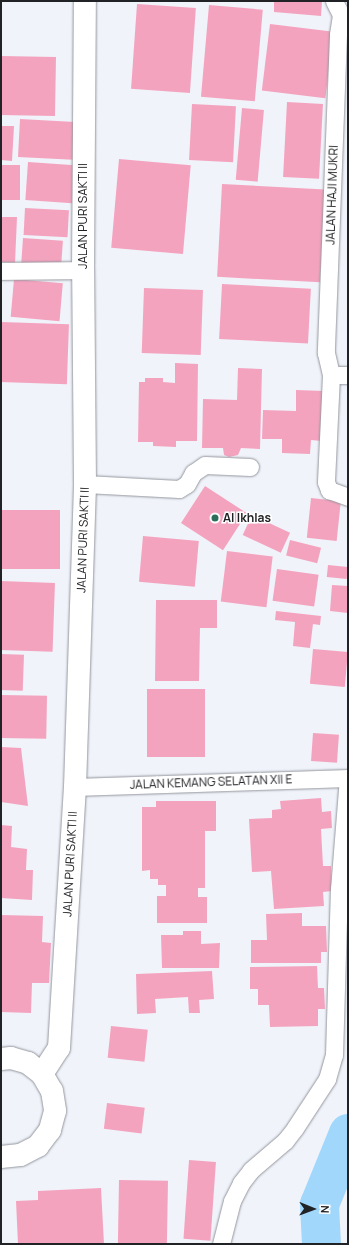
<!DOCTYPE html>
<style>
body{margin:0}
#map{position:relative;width:349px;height:1245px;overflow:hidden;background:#f0f3fa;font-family:Manrope,sans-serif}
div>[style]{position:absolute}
.river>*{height:39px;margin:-19.5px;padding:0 19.5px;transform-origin:19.5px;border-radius:19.5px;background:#a2d7fc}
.building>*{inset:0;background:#f4a3be;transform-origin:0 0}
.roads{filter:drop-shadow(0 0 1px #93969d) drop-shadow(0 0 1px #93969d)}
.minor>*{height:17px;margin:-8.5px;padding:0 8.5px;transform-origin:8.5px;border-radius:8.5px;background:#fff}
.tertiary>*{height:22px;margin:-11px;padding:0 11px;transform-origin:11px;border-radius:11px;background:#fff}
.dots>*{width:11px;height:11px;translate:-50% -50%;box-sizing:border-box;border:2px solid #fff;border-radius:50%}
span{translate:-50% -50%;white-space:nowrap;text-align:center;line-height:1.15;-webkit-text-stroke:3px #fff;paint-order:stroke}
.street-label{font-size:12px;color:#212225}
.poi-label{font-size:12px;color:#212225;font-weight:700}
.left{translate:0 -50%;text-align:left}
.frame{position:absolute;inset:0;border:2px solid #212225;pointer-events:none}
.north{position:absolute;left:293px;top:1189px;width:40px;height:40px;-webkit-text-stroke:3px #fff;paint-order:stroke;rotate:91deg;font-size:11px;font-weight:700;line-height:16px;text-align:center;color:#212225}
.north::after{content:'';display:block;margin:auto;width:14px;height:18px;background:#212225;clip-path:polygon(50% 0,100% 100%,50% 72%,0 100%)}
</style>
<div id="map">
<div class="river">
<div style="left:321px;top:1244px;width:40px;rotate:-92.9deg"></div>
<div style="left:319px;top:1204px;width:77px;rotate:-67.8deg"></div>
</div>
<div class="building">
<div style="clip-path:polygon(274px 1px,322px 1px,321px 16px,274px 12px)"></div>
<div style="left:137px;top:4px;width:59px;height:85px;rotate:4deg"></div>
<div style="left:209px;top:5px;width:54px;height:92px;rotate:5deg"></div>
<div style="left:270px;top:24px;width:64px;height:67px;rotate:7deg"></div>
<div style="left:1px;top:56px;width:55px;height:59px;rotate:1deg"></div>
<div style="left:287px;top:102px;width:36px;height:75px;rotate:3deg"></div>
<div style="left:192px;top:104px;width:44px;height:56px;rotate:3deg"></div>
<div style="left:242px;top:108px;width:22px;height:72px;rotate:5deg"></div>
<div style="left:20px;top:119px;width:55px;height:38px;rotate:3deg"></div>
<div style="clip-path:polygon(1px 126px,14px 126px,12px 161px,1px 160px)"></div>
<div style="left:119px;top:159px;width:72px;height:89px;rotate:5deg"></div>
<div style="left:28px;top:162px;width:47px;height:38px;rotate:4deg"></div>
<div style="left:1px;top:165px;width:19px;height:35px"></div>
<div style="left:222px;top:184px;width:103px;height:93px;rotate:3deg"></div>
<div style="left:25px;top:208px;width:44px;height:27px;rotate:3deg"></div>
<div style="clip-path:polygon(1px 217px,17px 217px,15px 263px,1px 262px)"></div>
<div style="left:23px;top:238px;width:40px;height:27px;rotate:4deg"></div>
<div style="left:14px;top:279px;width:49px;height:38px;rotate:5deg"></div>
<div style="left:222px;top:284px;width:89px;height:55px;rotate:3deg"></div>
<div style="left:144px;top:288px;width:59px;height:65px;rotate:2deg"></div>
<div style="left:1px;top:322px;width:68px;height:60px;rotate:2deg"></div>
<div style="clip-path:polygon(175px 363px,198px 364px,197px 441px,176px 441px,176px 447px,153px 446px,153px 442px,138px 442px,139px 382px,145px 382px,145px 378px,163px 378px,163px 382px,175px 383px)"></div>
<div style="clip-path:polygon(238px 368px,262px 369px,260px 449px,241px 448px,238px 455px,229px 457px,224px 455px,223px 448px,202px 448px,203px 399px,237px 400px)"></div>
<div style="clip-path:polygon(296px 390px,324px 391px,322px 441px,311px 440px,310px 454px,282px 453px,282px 439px,262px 439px,263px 410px,296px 411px)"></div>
<div style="left:205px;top:486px;width:50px;height:44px;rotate:33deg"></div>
<div style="left:311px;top:498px;width:30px;height:40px;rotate:6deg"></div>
<div style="left:1px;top:510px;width:59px;height:59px"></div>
<div style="left:252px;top:515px;width:42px;height:22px;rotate:25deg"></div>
<div style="left:143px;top:536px;width:56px;height:46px;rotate:5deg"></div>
<div style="left:290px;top:540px;width:32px;height:16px;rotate:14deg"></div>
<div style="left:227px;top:551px;width:46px;height:51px;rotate:7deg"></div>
<div style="left:328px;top:565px;width:20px;height:12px;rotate:6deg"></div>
<div style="left:277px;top:569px;width:42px;height:32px;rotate:8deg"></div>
<div style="left:1px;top:581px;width:54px;height:69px;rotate:2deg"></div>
<div style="clip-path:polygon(332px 585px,348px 586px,348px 613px,330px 611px)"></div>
<div style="clip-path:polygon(156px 600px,217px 600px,217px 628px,200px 628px,199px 681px,155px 681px)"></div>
<div style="clip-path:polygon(276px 611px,321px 616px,320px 625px,313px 624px,310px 648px,293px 646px,295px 622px,275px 620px)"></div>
<div style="left:313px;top:649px;width:35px;height:35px;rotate:5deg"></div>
<div style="left:1px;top:654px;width:23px;height:36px;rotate:2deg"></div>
<div style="left:147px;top:689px;width:58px;height:68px"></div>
<div style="left:1px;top:695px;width:46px;height:43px;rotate:1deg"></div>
<div style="left:313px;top:733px;width:26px;height:28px;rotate:4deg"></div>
<div style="clip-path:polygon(1px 747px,21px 748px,28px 806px,1px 802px)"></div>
<div style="clip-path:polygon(321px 798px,322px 812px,331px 811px,332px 828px,321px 829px,323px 866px,331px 866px,332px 891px,323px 892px,324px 906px,274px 909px,271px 871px,252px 872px,249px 819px,272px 818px,272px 810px,281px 809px,280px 801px)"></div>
<div style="clip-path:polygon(156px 801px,216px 801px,216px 831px,205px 831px,205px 888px,198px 888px,198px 897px,207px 897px,207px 923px,157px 923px,157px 896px,166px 896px,166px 885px,158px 885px,158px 879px,150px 879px,150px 870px,142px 871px,142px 807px,156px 807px)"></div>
<div style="clip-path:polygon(1px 825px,12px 826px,11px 847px,27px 849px,26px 870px,33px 870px,32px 900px,1px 898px)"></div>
<div style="clip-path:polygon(302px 913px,302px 926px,326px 926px,327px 952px,321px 952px,321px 963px,251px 963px,251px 940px,267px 940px,266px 914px)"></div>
<div style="clip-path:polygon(1px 915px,43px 916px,42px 942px,51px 943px,49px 983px,32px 983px,31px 1013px,1px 1012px)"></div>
<div style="clip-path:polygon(183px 931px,201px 931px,201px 944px,220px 943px,219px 968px,162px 968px,161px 935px,183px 935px)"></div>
<div style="clip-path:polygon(317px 966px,318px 988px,324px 988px,325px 1009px,318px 1009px,318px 1026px,270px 1027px,269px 1005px,258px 1005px,258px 989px,250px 989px,250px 967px)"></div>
<div style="clip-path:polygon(212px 971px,214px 999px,199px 1000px,200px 1013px,189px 1013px,188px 997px,155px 999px,156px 1013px,137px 1014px,136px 974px)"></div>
<div style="left:111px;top:1026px;width:37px;height:32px;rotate:6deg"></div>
<div style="left:107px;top:1103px;width:38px;height:26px;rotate:7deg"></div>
<div style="left:189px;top:1160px;width:27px;height:79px;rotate:4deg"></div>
<div style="left:119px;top:1180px;width:49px;height:64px;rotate:1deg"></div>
<div style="clip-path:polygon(101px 1188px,104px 1244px,18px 1244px,16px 1201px,38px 1200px,38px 1191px)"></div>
</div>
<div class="roads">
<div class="minor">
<div style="left:334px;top:1px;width:16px;rotate:63deg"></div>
<div style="left:341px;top:15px;width:7px;rotate:16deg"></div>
<div style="left:341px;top:15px;width:20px;rotate:99deg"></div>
<div style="left:338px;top:35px;width:318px;rotate:92.2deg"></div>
<div style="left:326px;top:353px;width:23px;rotate:77deg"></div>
<div style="left:331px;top:375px;width:107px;rotate:92.7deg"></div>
<div style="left:326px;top:482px;width:9px;rotate:69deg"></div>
<div style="left:329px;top:490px;width:20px;rotate:20deg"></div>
<div style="left:1px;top:271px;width:82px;rotate:-0.7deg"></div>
<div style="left:331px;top:375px;width:17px"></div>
<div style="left:85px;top:484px;width:94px;rotate:3deg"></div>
<div style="left:179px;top:489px;width:9px;rotate:-32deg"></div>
<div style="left:187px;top:484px;width:13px;rotate:-61deg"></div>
<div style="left:193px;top:473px;width:14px;rotate:-34deg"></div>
<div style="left:205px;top:465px;width:45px;rotate:2.5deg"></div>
<div style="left:75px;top:787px;width:273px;rotate:-1.9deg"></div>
<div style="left:221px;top:1244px;width:44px;rotate:-75.7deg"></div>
<div style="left:232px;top:1201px;width:20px;rotate:-63deg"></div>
<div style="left:241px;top:1183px;width:16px;rotate:-52deg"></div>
<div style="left:251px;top:1170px;width:45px;rotate:-40.5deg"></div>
<div style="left:285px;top:1141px;width:16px;rotate:-52deg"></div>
<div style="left:295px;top:1128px;width:59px;rotate:-56.9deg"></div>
<div style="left:327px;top:1079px;width:25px;rotate:-74deg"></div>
<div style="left:334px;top:1055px;width:166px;rotate:-88.3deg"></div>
<div style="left:339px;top:889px;width:111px;rotate:-85.4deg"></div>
</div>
<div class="tertiary">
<div style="left:1px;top:1059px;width:10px;rotate:-6deg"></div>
<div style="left:11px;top:1058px;width:18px;rotate:16deg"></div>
<div style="left:28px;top:1063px;width:18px;rotate:38deg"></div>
<div style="left:42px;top:1074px;width:20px;rotate:60deg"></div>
<div style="left:52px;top:1091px;width:20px;rotate:81deg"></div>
<div style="left:55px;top:1111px;width:20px;rotate:105deg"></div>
<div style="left:50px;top:1130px;width:20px;rotate:127deg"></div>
<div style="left:38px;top:1146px;width:20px;rotate:153deg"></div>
<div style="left:20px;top:1155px;width:19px;rotate:174deg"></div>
<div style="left:42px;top:1074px;width:31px;rotate:-57deg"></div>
<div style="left:59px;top:1048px;width:261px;rotate:-86.5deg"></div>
<div style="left:75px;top:787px;width:303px;rotate:-88.1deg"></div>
<div style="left:85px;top:484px;width:214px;rotate:-90.5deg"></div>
<div style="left:83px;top:270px;width:269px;rotate:-89.6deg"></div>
</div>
</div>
<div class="dots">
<div style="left:215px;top:518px;background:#2d6d5c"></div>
</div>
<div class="street-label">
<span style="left:332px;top:195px;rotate:-88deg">JALAN HAJI MUKRI</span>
<span style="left:83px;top:216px;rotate:-90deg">JALAN PURI SAKTI II</span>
<span style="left:83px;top:540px;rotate:-88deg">JALAN PURI SAKTI II</span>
<span style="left:211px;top:782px;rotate:-2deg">JALAN KEMANG SELATAN XII E</span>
<span style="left:70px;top:864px;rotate:-87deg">JALAN PURI SAKTI II</span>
</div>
<div class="poi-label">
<span class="left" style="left:223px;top:518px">Al Ikhlas</span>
</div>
<div class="frame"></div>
<div class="north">N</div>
</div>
